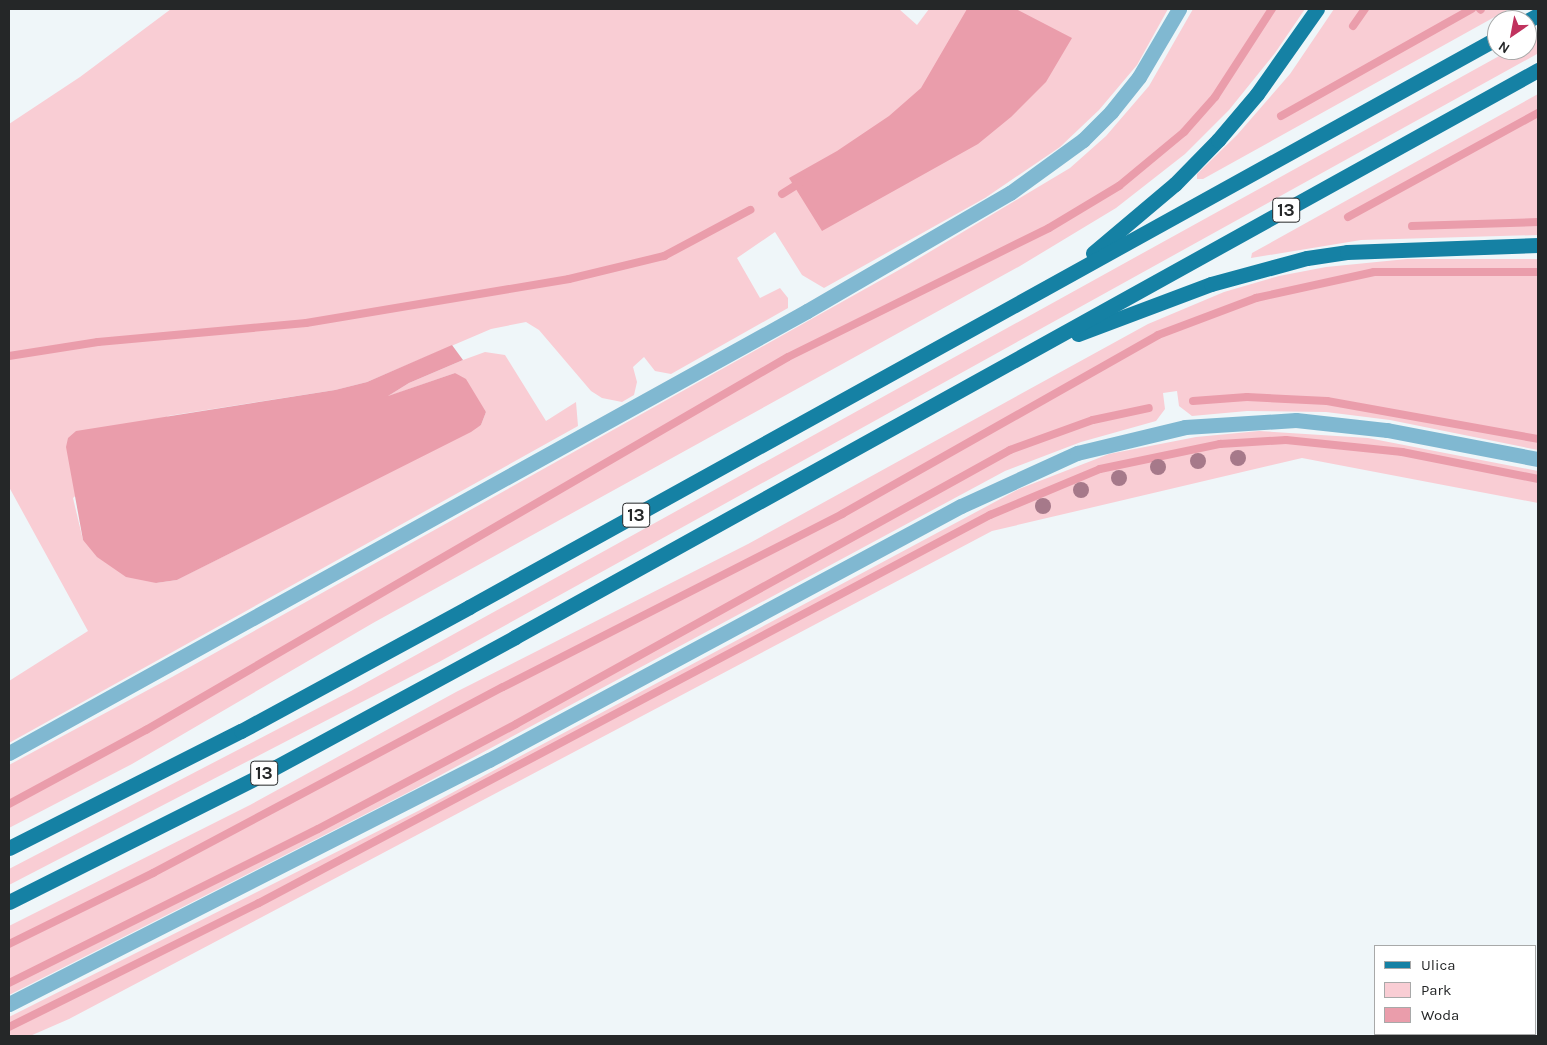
<!DOCTYPE html>
<style>
body{margin:0}
#map{position:relative;width:1547px;height:1045px;overflow:hidden;background:#eff6f9;font-family:Karla,sans-serif}
div>[style]{position:absolute}
.green>*{inset:0;background:#f9cdd4}
.water>*{inset:0;background:#ea9dab}
.stream>*{height:8px;margin:-4px;padding:0 4px;transform-origin:4px;border-radius:4px;background:#ea9dab}
.lane>*{height:15px;margin:-7.5px;padding:0 7.5px;transform-origin:7.5px;border-radius:7.5px;background:#80b8d1}
.primary>*{height:15px;margin:-7.5px;padding:0 7.5px;transform-origin:7.5px;border-radius:7.5px;background:#1581a4}
.trees>*{width:16px;height:16px;margin:-8px;border-radius:50%;background:#a6798a}
span{translate:-50% -50%;white-space:nowrap;text-align:center;line-height:1.15;-webkit-text-stroke:5px #fff;paint-order:stroke}
.shield-label span{padding:1px 4px;background:#fff;border:1px solid;border-radius:4px;-webkit-text-stroke-width:0}
.shield-label{font-size:18px;color:#252728;font-weight:700}
.frame{position:absolute;inset:0;border:10px solid #252728;pointer-events:none}
.legend{position:absolute;left:1374px;top:945px;width:162px;height:90px;box-sizing:border-box;background:#fff;border:1px solid #a8a9a9;margin:0;padding:6px 9px;list-style:none;font-size:15px;color:#252728}
.legend li{display:flex;align-items:center;gap:10px;height:25px}
.legend b{width:25px;border:1px solid #a8a9a9}
.north{position:absolute;left:1487px;top:10px;width:50px;height:50px;box-sizing:border-box;background:#fff;border:1px solid #a8a9a9;border-radius:50%;rotate:213deg;font-size:14px;font-weight:700;line-height:20px;text-align:center;color:#252728}
.north::after{content:'';display:block;margin:auto;width:18px;height:22px;background:#c0325e;clip-path:polygon(50% 0,100% 100%,50% 72%,0 100%)}
</style>
<div id="map">
<div class="green">
<div style="clip-path:polygon(171px 9px,899px 9px,917px 25px,929px 9px,1168px 9px,1137px 65px,1099px 110px,1060px 147px,985px 198px,824px 288px,802px 275px,775px 232px,737px 258px,760px 298px,780px 288px,788px 298px,788px 308px,671px 374px,655px 371px,644px 357px,633px 367px,637px 382px,634px 395px,622px 402px,602px 398px,591px 391px,539px 330px,526px 322px,491px 329px,367px 382px,335px 390px,168px 416px,73px 498px,83px 540px,156px 583px,177px 580px,481px 425px,486px 412px,455px 373px,386px 397px,409px 383px,463px 360px,485px 352px,505px 355px,546px 421px,576px 402px,578px 426px,9px 743px,9px 681px,88px 631px,9px 487px,9px 124px,80px 77px)"></div>
<div style="clip-path:polygon(1193px 9px,1305px 9px,1275px 53px,1229px 110px,1185px 154px,1116px 208px,1020px 266px,373px 623px,132px 764px,9px 828px,9px 765px,172px 677px,906px 266px,1070px 168px,1106px 136px,1149px 86px)"></div>
<div style="clip-path:polygon(1334px 9px,1509px 9px,1203px 179px,1197px 179px,1197px 174px,1237px 135px,1290px 74px)"></div>
<div style="clip-path:polygon(1538px 35px,1537px 54px,439px 662px,9px 885px,9px 869px,351px 691px,1510px 50px,1527px 50px,1527px 41px)"></div>
<div style="clip-path:polygon(1538px 94px,1538px 235px,1361px 240px,1251px 258px,1252px 253px)"></div>
<div style="clip-path:polygon(1407px 259px,1538px 259px,1538px 450px,1390px 420px,1326px 412px,1247px 411px,1192px 416px,1179px 406px,1177px 391px,1163px 393px,1165px 409px,1156px 421px,1081px 442px,1005px 471px,411px 791px,9px 995px,9px 926px,250px 805px,456px 692px,748px 544px,1148px 324px,1224px 292px,1279px 276px,1326px 267px)"></div>
<div style="clip-path:polygon(1259px 431px,1368px 438px,1538px 471px,1538px 503px,1302px 458px,992px 531px,69px 1019px,30px 1036px,9px 1036px,9px 1017px,420px 810px,1019px 489px,1109px 454px,1196px 437px)"></div>
</div>
<div class="water">
<div style="clip-path:polygon(967px 9px,1016px 9px,1072px 38px,1046px 82px,1011px 117px,978px 144px,822px 231px,789px 178px,837px 151px,889px 116px,921px 88px)"></div>
<div style="clip-path:polygon(452px 345px,463px 360px,409px 383px,388px 396px,455px 373px,466px 379px,486px 412px,481px 425px,471px 432px,177px 580px,156px 583px,126px 577px,97px 557px,83px 540px,66px 447px,68px 438px,76px 431px,335px 390px,367px 382px)"></div>
</div>
<div class="stream">
<div style="left:1480px;top:9px;width:1px;rotate:45deg"></div>
<div style="left:1353px;top:26px;width:21px;rotate:-55deg"></div>
<div style="left:1281px;top:116px;width:219px;rotate:-29.3deg"></div>
<div style="left:782px;top:194px;width:25px;rotate:-32deg"></div>
<div style="left:1348px;top:217px;width:217px;rotate:-28.7deg"></div>
<div style="left:1412px;top:226px;width:126px;rotate:-1.8deg"></div>
<div style="left:9px;top:356px;width:90px;rotate:-8.9deg"></div>
<div style="left:98px;top:342px;width:209px;rotate:-5.2deg"></div>
<div style="left:306px;top:323px;width:267px;rotate:-9.5deg"></div>
<div style="left:569px;top:279px;width:98px;rotate:-13.6deg"></div>
<div style="left:664px;top:256px;width:98px;rotate:-28.1deg"></div>
<div style="left:1193px;top:401px;width:54px;rotate:-4.2deg"></div>
<div style="left:1247px;top:397px;width:80px;rotate:2.9deg"></div>
<div style="left:1327px;top:401px;width:214px;rotate:10.2deg"></div>
<div style="left:9px;top:804px;width:156px;rotate:-28.4deg"></div>
<div style="left:146px;top:730px;width:742px;rotate:-30.16deg"></div>
<div style="left:788px;top:357px;width:291px;rotate:-26.3deg"></div>
<div style="left:1049px;top:228px;width:82px;rotate:-31deg"></div>
<div style="left:1119px;top:186px;width:85px;rotate:-39.7deg"></div>
<div style="left:1184px;top:132px;width:47px;rotate:-48.5deg"></div>
<div style="left:1215px;top:97px;width:105px;rotate:-57.1deg"></div>
<div style="left:9px;top:944px;width:161px;rotate:-26.2deg"></div>
<div style="left:153px;top:873px;width:396px;rotate:-28deg"></div>
<div style="left:503px;top:687px;width:381px;rotate:-27deg"></div>
<div style="left:842px;top:514px;width:363px;rotate:-29.5deg"></div>
<div style="left:1158px;top:335px;width:105px;rotate:-20.7deg"></div>
<div style="left:1256px;top:298px;width:121px;rotate:-12.4deg"></div>
<div style="left:1374px;top:272px;width:164px"></div>
<div style="left:9px;top:983px;width:345px;rotate:-26.5deg"></div>
<div style="left:318px;top:829px;width:224px;rotate:-27.9deg"></div>
<div style="left:516px;top:724px;width:565px;rotate:-29.02deg"></div>
<div style="left:1010px;top:450px;width:88px;rotate:-19.9deg"></div>
<div style="left:1093px;top:420px;width:57px;rotate:-12.1deg"></div>
<div style="left:9px;top:1027px;width:279px;rotate:-26.4deg"></div>
<div style="left:259px;top:903px;width:828px;rotate:-27.96deg"></div>
<div style="left:990px;top:515px;width:119px;rotate:-22.7deg"></div>
<div style="left:1100px;top:469px;width:123px;rotate:-11.8deg"></div>
<div style="left:1220px;top:444px;width:66px;rotate:-3.5deg"></div>
<div style="left:1286px;top:440px;width:117px;rotate:5.9deg"></div>
<div style="left:1402px;top:452px;width:139px;rotate:11.2deg"></div>
</div>
<div class="lane">
<div style="left:9px;top:753px;width:912px;rotate:-28.98deg"></div>
<div style="left:807px;top:311px;width:235px;rotate:-30.2deg"></div>
<div style="left:1010px;top:193px;width:90px;rotate:-36deg"></div>
<div style="left:1083px;top:140px;width:40px;rotate:-45deg"></div>
<div style="left:1111px;top:112px;width:45px;rotate:-51.3deg"></div>
<div style="left:1139px;top:77px;width:79px;rotate:-59.5deg"></div>
<div style="left:9px;top:1004px;width:538px;rotate:-26.95deg"></div>
<div style="left:489px;top:760px;width:536px;rotate:-28.29deg"></div>
<div style="left:961px;top:506px;width:128px;rotate:-24.6deg"></div>
<div style="left:1077px;top:453px;width:111px;rotate:-13.5deg"></div>
<div style="left:1185px;top:427px;width:111px;rotate:-3.6deg"></div>
<div style="left:1296px;top:420px;width:92px;rotate:6.3deg"></div>
<div style="left:1387px;top:430px;width:154px;rotate:10.9deg"></div>
</div>
<div class="primary">
<div style="left:1527px;top:21px;width:13px;rotate:-29deg"></div>
<div style="left:1093px;top:253px;width:107px;rotate:-40.1deg"></div>
<div style="left:1175px;top:184px;width:62px;rotate:-45.7deg"></div>
<div style="left:1218px;top:140px;width:60px;rotate:-49.7deg"></div>
<div style="left:1257px;top:94px;width:104px;rotate:-54.8deg"></div>
<div style="left:1078px;top:334px;width:142px;rotate:-20.6deg"></div>
<div style="left:1211px;top:284px;width:99px;rotate:-15.2deg"></div>
<div style="left:1307px;top:258px;width:40px;rotate:-8.5deg"></div>
<div style="left:1347px;top:252px;width:191px;rotate:-2.1deg"></div>
<div style="left:9px;top:848px;width:260px;rotate:-26.8deg"></div>
<div style="left:241px;top:731px;width:260px;rotate:-28.5deg"></div>
<div style="left:469px;top:607px;width:1175px;rotate:-28.96deg"></div>
<div style="left:9px;top:902px;width:284px;rotate:-26.7deg"></div>
<div style="left:263px;top:774px;width:287px;rotate:-28.5deg"></div>
<div style="left:515px;top:637px;width:1170px;rotate:-29deg"></div>
</div>
<div class="trees">
<div style="left:1238px;top:458px"></div>
<div style="left:1198px;top:461px"></div>
<div style="left:1158px;top:467px"></div>
<div style="left:1119px;top:478px"></div>
<div style="left:1081px;top:490px"></div>
<div style="left:1043px;top:506px"></div>
</div>
<div class="shield-label">
<span style="left:1286px;top:210px">13</span>
<span style="left:636px;top:515px">13</span>
<span style="left:264px;top:773px">13</span>
</div>
<div class="frame"></div>
<ul class="legend">
<li><b style="height:6px;background:#1581a4"></b>Ulica</li>
<li><b style="height:14px;background:#f9cdd4"></b>Park</li>
<li><b style="height:14px;background:#ea9dab"></b>Woda</li>
</ul>
<div class="north">N</div>
</div>
